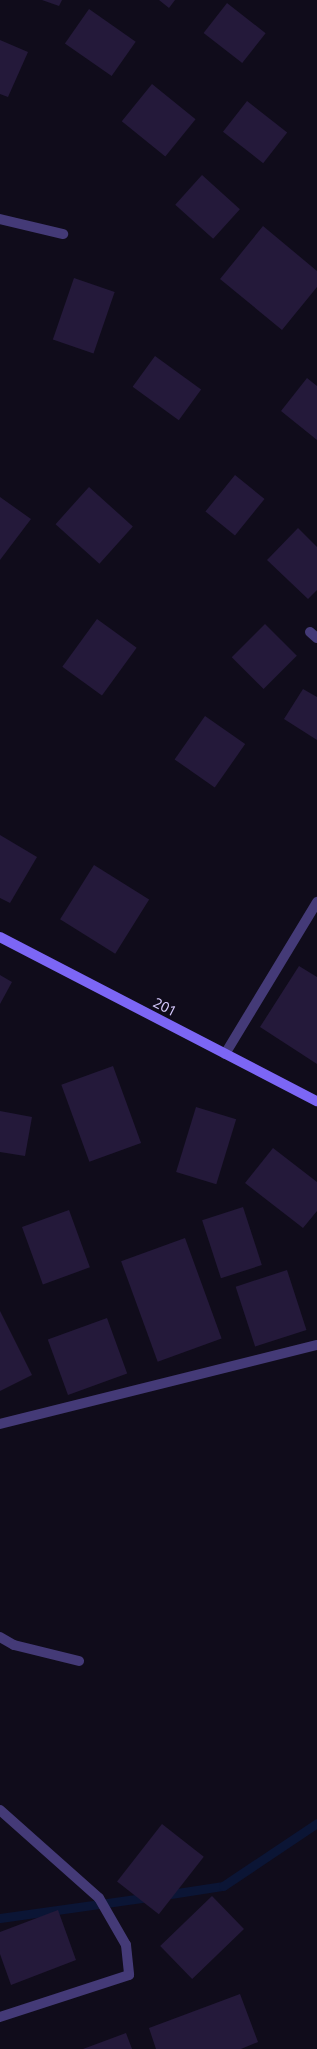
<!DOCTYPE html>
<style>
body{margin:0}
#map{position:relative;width:317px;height:2049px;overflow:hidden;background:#100c1b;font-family:"Noto Sans",sans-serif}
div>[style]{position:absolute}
.stream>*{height:9px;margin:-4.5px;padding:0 4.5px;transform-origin:4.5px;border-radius:4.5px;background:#0b1535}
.building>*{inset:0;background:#24193a;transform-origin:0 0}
.lane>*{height:10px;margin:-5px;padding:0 5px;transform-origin:5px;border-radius:5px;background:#443a77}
.street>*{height:10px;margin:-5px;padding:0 5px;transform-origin:5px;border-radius:5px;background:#443a77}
.secondary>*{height:10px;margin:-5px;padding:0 5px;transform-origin:5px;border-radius:5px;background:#7c66f5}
span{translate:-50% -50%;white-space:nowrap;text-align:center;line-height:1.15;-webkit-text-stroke:4px #100c1b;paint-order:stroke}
.street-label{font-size:14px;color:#d5c9fc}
</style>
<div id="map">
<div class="stream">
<div style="left:164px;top:1895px;width:60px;rotate:-8.7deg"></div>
<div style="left:223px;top:1886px;width:113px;rotate:-33.8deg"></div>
<div style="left:0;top:1918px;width:150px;rotate:-8deg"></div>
</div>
<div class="building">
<div style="clip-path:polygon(42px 0,62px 0,59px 6px)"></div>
<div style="clip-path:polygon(159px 0,175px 0,169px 8px)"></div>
<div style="left:227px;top:3px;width:49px;height:38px;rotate:38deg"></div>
<div style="left:89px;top:9px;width:57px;height:42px;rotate:35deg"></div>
<div style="clip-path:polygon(0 40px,28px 52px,8px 97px,0 94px)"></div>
<div style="left:152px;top:84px;width:56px;height:48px;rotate:39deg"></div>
<div style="left:247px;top:101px;width:51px;height:39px;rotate:38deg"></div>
<div style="left:202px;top:175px;width:51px;height:40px;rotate:42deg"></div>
<div style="clip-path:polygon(263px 226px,317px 271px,317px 287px,282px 330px,220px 279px)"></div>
<div style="left:74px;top:278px;width:43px;height:65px;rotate:19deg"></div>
<div style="left:155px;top:356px;width:57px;height:38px;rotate:36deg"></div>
<div style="clip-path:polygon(307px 378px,317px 386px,317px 440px,281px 411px)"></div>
<div style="left:235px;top:475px;width:38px;height:47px;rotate:39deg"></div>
<div style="left:89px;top:487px;width:59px;height:50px;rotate:42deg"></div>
<div style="clip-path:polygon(0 497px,31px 519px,0 560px)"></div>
<div style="clip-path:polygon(298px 528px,317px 547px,317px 590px,308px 599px,267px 560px)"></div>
<div style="left:97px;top:619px;width:49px;height:59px;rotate:36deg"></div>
<div style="left:265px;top:624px;width:45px;height:47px;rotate:45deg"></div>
<div style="clip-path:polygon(303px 689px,317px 697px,317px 740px,284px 719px)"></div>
<div style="left:205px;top:716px;width:49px;height:53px;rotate:35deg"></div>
<div style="clip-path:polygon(0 835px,37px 857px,10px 903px,0 898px)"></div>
<div style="left:94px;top:865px;width:65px;height:64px;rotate:32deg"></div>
<div style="clip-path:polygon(299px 966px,317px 977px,317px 1064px,260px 1027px)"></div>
<div style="clip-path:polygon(0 975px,12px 982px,0 1004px)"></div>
<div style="left:113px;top:1066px;width:82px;height:55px;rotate:70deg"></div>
<div style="left:196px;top:1107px;width:42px;height:68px;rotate:17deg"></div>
<div style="clip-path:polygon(0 1111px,32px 1117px,25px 1156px,0 1152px)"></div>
<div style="clip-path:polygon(273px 1148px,317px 1182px,317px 1211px,303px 1228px,245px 1183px)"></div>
<div style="left:243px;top:1207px;width:61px;height:43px;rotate:72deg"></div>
<div style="left:69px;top:1210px;width:61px;height:50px;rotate:70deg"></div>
<div style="left:185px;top:1238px;width:107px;height:68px;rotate:70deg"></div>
<div style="left:287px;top:1270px;width:63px;height:54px;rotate:72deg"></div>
<div style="clip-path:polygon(0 1311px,32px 1375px,0 1391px)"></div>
<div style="left:107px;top:1318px;width:59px;height:63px;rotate:70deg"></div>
<div style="left:162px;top:1824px;width:53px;height:73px;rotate:38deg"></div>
<div style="left:212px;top:1896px;width:46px;height:72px;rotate:46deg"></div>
<div style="clip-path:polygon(58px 1910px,76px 1960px,11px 1985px,0 1954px,0 1932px)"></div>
<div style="clip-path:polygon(240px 1994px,258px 2042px,241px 2049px,156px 2049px,149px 2028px)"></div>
<div style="clip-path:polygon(126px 2033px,132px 2049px,83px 2049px)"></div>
</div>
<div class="lane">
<div style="left:0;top:1637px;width:16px;rotate:30deg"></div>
<div style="left:14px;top:1645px;width:67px;rotate:13.8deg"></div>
</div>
<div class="street">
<div style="left:0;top:219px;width:65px;rotate:13.4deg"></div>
<div style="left:310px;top:632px;width:9px;rotate:41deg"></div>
<div style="left:225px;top:1054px;width:178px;rotate:-58.8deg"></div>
<div style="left:0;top:1424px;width:327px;rotate:-14deg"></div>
<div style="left:0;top:1810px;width:132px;rotate:41.6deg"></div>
<div style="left:99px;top:1898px;width:54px;rotate:60.1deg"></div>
<div style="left:126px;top:1945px;width:30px;rotate:84deg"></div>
<div style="left:129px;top:1975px;width:136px;rotate:162deg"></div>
</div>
<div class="secondary">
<div style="left:0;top:937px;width:357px;rotate:27.4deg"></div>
</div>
<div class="street-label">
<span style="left:165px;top:1007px;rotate:27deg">201</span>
</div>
</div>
